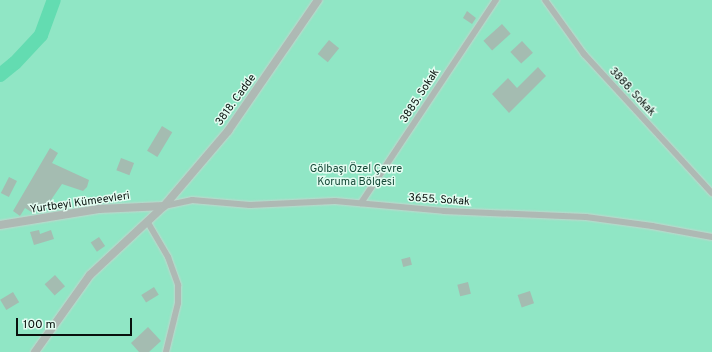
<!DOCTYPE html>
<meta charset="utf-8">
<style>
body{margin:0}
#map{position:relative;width:712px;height:352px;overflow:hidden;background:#e3fcf1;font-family:Overpass,sans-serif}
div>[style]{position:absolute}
.green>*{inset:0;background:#90e6c5;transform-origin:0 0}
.river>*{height:14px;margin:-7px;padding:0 7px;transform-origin:7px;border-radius:7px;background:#63dcb1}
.building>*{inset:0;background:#a4bcb1;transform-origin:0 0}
.roads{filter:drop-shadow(0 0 1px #c0d7cd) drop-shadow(0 0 1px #c0d7cd)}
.minor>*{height:6px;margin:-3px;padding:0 3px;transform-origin:3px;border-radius:3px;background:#aeb9b4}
.tertiary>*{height:8px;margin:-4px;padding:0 4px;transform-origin:4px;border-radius:4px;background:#aeb9b4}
span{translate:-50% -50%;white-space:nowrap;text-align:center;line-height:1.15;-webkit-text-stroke:3px #e3fcf1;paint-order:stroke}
.street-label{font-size:11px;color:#09120e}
.park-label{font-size:11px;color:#154937}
.scale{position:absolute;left:16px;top:318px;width:116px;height:18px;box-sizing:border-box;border:2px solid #09120e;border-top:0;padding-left:5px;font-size:12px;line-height:14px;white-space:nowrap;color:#09120e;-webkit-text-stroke:3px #e3fcf1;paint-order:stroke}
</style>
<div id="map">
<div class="green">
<div style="left:0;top:0;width:712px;height:352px"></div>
</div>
<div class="river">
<div style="left:0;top:75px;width:19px;rotate:-39deg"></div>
<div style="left:15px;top:63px;width:38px;rotate:-47deg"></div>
<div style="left:41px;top:35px;width:37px;rotate:-70deg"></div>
</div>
<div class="building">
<div style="clip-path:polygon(467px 11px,476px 18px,472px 24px,463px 18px)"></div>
<div style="left:502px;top:24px;width:13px;height:25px;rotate:48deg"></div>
<div style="left:329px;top:40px;width:13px;height:18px;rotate:39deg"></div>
<div style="left:522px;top:41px;width:16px;height:16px;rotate:47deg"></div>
<div style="clip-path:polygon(538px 67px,546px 76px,509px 113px,492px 94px,508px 78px,517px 88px)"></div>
<div style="left:162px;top:126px;width:12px;height:29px;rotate:31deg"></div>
<div style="clip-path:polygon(50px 148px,58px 153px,52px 163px,89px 180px,87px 187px,83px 191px,62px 184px,44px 210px,37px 206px,33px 213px,25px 208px,20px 216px,13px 211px)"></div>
<div style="left:121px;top:158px;width:14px;height:13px;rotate:21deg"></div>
<div style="left:9px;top:177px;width:9px;height:18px;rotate:27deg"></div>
<div style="clip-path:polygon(39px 230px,40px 234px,51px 230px,54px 239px,34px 245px,30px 232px)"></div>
<div style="left:99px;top:237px;width:11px;height:10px;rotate:56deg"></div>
<div style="left:410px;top:257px;width:8px;height:9px;rotate:76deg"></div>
<div style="left:55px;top:275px;width:15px;height:14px;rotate:48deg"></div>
<div style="left:468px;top:282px;width:12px;height:11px;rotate:76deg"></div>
<div style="left:154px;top:287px;width:9px;height:15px;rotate:58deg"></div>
<div style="left:530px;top:291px;width:13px;height:13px;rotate:72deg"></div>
<div style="left:13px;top:292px;width:12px;height:15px;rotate:59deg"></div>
<div style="clip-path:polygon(148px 327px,161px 341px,149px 352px,139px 352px,131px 343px)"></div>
</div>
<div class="roads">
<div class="minor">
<div style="left:545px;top:0;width:67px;rotate:54.2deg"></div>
<div style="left:584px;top:54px;width:189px;rotate:47.4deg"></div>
<div style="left:361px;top:203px;width:244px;rotate:-56.4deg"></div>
<div style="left:164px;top:206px;width:29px;rotate:-12deg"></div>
<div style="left:192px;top:200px;width:58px;rotate:4.9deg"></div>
<div style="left:250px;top:205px;width:85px;rotate:-2.7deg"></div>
<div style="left:335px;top:201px;width:109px;rotate:5.2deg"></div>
<div style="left:444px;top:211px;width:142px;rotate:2.4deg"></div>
<div style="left:586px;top:217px;width:67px;rotate:7.8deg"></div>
<div style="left:652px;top:226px;width:61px;rotate:10.4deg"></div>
<div style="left:147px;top:221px;width:42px;rotate:59.7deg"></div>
<div style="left:168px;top:257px;width:30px;rotate:70deg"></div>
<div style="left:178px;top:285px;width:18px;rotate:90deg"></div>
<div style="left:178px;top:303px;width:50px;rotate:103.8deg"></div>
</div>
<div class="tertiary">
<div style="left:0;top:225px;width:100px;rotate:-9.2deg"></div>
<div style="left:99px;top:209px;width:65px;rotate:-2.6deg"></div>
<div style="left:35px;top:352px;width:95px;rotate:-54.5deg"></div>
<div style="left:90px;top:275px;width:101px;rotate:-43deg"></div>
<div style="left:164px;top:206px;width:99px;rotate:-49.5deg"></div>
<div style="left:228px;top:131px;width:159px;rotate:-55.5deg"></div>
</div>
</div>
<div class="street-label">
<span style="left:632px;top:92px;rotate:47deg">3888. Sokak</span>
<span style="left:420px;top:96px;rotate:-57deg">3885. Sokak</span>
<span style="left:236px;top:100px;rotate:-54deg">3818. Cadde</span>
<span style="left:439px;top:200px;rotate:4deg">3655. Sokak</span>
<span style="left:80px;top:203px;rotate:-8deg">Yurtbeyi Kümeevleri</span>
</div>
<div class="park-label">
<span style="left:356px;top:176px">Gölbaşı Özel Çevre<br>Koruma Bölgesi</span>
</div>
<div class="scale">100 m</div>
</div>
